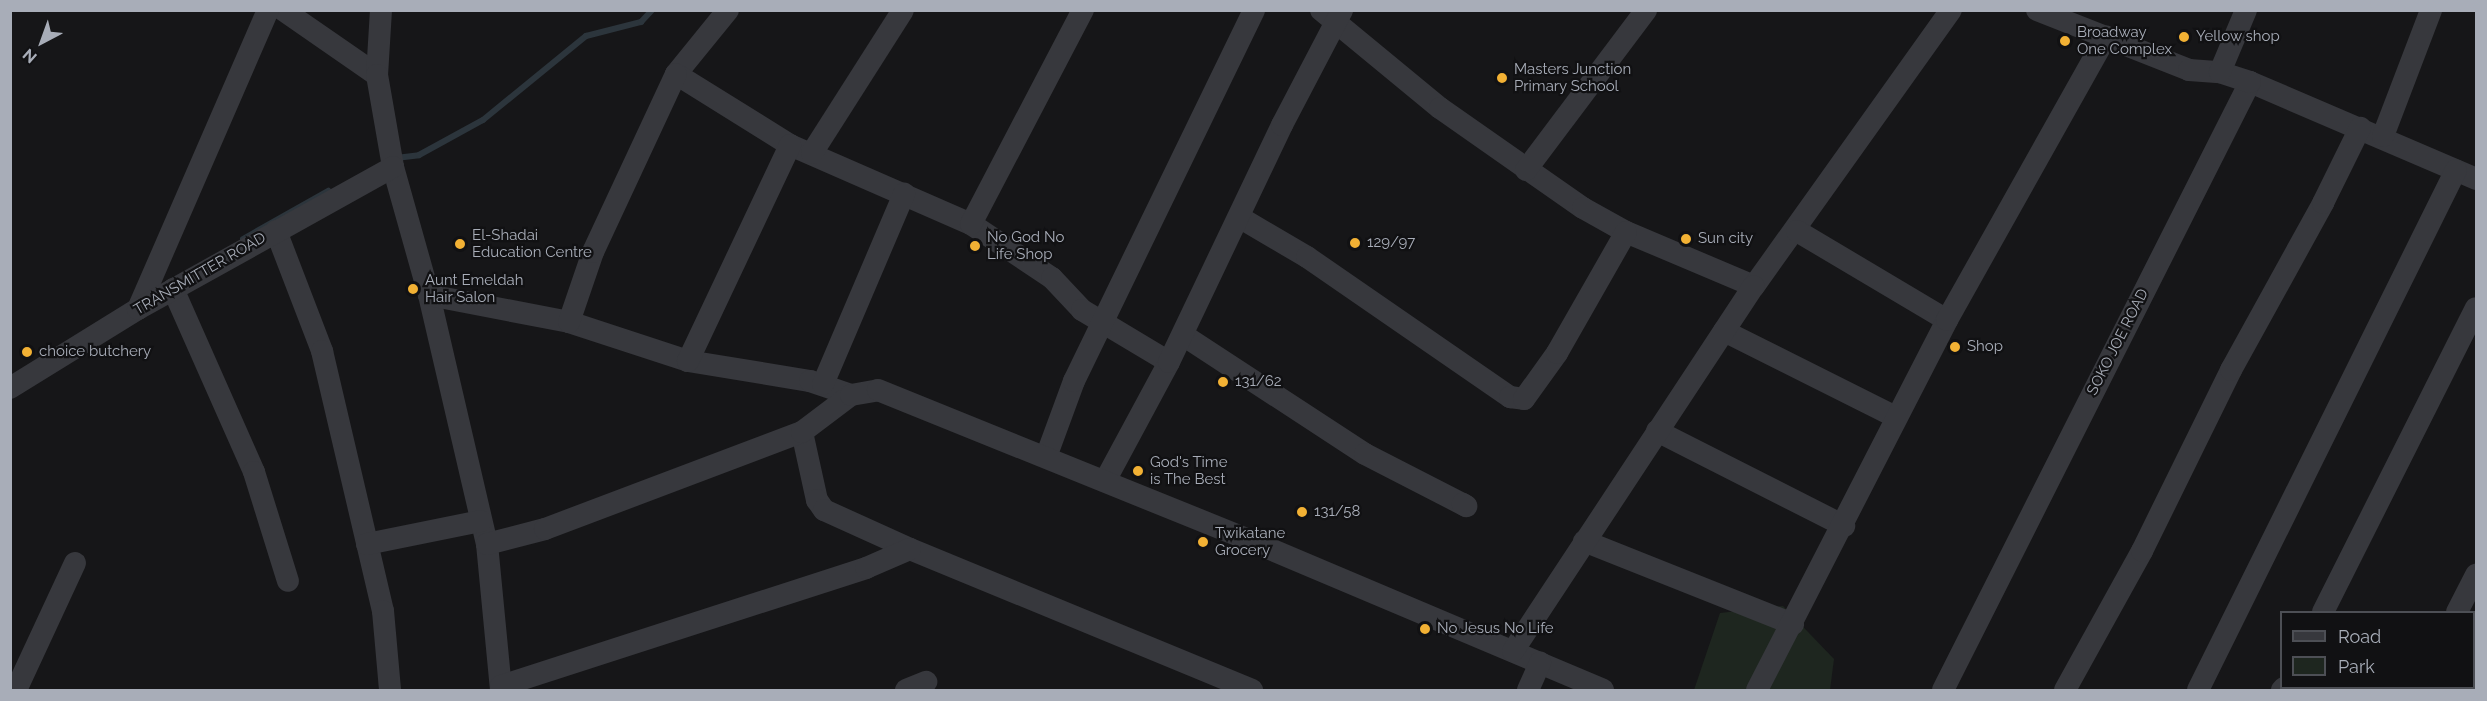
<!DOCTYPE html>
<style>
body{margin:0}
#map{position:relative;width:2487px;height:701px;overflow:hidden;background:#161618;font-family:Raleway,sans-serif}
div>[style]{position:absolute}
.green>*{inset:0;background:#1e261f}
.stream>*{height:6px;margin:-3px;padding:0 3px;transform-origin:3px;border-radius:3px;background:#2c353c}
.minor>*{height:22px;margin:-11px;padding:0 11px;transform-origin:11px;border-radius:11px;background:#37383d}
.dots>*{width:16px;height:16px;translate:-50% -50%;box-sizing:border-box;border:3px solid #111113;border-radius:50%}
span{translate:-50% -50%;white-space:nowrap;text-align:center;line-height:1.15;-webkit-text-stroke:4.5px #111113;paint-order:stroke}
.poi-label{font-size:15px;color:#a8adb8}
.left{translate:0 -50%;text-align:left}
.street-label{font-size:15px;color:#a8adb8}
.frame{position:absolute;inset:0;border:12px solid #a8adb8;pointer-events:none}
.legend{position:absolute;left:2280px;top:611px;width:195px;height:78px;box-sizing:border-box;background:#111113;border:2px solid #4d4f55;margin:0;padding:8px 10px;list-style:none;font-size:18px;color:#a8adb8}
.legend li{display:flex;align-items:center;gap:12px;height:30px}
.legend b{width:30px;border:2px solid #4d4f55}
.north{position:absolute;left:12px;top:12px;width:60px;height:60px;-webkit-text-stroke:4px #111113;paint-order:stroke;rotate:221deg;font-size:16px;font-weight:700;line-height:24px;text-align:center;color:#a8adb8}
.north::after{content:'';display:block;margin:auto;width:21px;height:27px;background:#a8adb8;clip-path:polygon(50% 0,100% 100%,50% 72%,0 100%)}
</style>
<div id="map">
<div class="green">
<div style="clip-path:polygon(1783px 606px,1834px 659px,1830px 690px,1694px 690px,1720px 613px)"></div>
</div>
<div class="stream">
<div style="left:396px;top:158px;width:23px;rotate:-7deg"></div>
<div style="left:419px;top:155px;width:73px;rotate:-28.7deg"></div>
<div style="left:483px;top:120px;width:133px;rotate:-39.2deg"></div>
<div style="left:586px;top:36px;width:57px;rotate:-14.3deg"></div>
<div style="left:641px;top:22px;width:16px;rotate:-47deg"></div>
<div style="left:243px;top:239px;width:98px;rotate:-29.5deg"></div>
</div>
<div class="minor">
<div style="left:283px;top:10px;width:114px;rotate:34.7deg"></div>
<div style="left:381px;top:10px;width:65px;rotate:93.5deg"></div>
<div style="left:377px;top:75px;width:93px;rotate:80.1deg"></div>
<div style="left:393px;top:167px;width:133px;rotate:74.3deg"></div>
<div style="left:429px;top:295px;width:256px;rotate:76.9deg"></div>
<div style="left:487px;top:544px;width:147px;rotate:84.5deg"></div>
<div style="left:728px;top:10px;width:82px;rotate:129.1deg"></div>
<div style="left:676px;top:74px;width:134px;rotate:31.9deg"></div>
<div style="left:790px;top:145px;width:197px;rotate:23.6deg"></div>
<div style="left:971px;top:224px;width:97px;rotate:33.7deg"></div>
<div style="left:1052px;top:278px;width:44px;rotate:46.8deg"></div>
<div style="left:1082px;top:310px;width:101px;rotate:30.9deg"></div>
<div style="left:1321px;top:10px;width:154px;rotate:39.5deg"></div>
<div style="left:1440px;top:108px;width:174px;rotate:35deg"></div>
<div style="left:1583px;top:208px;width:49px;rotate:29.2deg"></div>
<div style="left:1626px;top:232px;width:139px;rotate:22.9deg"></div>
<div style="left:1754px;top:286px;width:339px;rotate:-54.5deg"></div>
<div style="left:2037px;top:10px;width:163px;rotate:21.5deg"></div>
<div style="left:2189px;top:70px;width:31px;rotate:4deg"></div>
<div style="left:2250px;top:82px;width:246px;rotate:23.2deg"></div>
<div style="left:2383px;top:136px;width:135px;rotate:-69.1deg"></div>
<div style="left:812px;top:153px;width:169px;rotate:-57.5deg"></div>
<div style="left:1526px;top:170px;width:200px;rotate:-53.1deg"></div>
<div style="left:1239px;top:217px;width:79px;rotate:30.5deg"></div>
<div style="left:1307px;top:257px;width:247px;rotate:34.6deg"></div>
<div style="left:1510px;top:397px;width:14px;rotate:8deg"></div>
<div style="left:1524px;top:399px;width:57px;rotate:-54.3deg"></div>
<div style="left:1557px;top:353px;width:139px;rotate:-60.3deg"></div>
<div style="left:971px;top:224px;width:242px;rotate:-62.4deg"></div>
<div style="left:276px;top:231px;width:129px;rotate:69deg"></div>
<div style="left:322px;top:351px;width:267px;rotate:76.8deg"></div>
<div style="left:383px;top:611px;width:79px;rotate:84.9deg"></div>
<div style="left:1797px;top:231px;width:174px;rotate:30.7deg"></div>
<div style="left:173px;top:289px;width:200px;rotate:66.1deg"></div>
<div style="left:254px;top:472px;width:114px;rotate:72.7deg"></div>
<div style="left:429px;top:295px;width:143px;rotate:10.9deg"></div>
<div style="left:569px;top:322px;width:125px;rotate:18.1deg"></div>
<div style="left:688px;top:361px;width:124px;rotate:9.3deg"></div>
<div style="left:810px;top:381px;width:43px;rotate:18.9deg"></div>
<div style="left:138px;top:309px;width:326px;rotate:-66.5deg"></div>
<div style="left:569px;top:322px;width:74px;rotate:-71.1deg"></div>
<div style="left:593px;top:252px;width:196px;rotate:-65deg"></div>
<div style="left:1724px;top:331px;width:192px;rotate:26.6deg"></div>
<div style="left:1183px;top:335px;width:217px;rotate:33.2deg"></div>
<div style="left:1365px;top:454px;width:114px;rotate:27.2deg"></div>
<div style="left:1466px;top:506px;width:4px;rotate:-146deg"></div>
<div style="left:688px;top:361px;width:239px;rotate:-64.7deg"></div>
<div style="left:823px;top:384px;width:207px;rotate:-66.9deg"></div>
<div style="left:10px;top:388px;width:150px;rotate:-31.7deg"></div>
<div style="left:138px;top:309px;width:292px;rotate:-29.1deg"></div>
<div style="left:1657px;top:431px;width:210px;rotate:26.9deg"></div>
<div style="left:802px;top:432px;width:70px;rotate:77.6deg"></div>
<div style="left:817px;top:500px;width:12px;rotate:55deg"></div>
<div style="left:824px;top:510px;width:94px;rotate:24.4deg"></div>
<div style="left:910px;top:549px;width:370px;rotate:22.4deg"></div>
<div style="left:1046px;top:457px;width:81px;rotate:-69.8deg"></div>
<div style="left:1074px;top:381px;width:412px;rotate:-64.1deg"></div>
<div style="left:1105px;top:481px;width:135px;rotate:-61.7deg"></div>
<div style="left:1169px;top:362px;width:263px;rotate:-64.5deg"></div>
<div style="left:1282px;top:125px;width:130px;rotate:-62.4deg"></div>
<div style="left:1584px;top:541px;width:225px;rotate:21.7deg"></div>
<div style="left:367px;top:544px;width:116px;rotate:-11.4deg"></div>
<div style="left:487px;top:544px;width:60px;rotate:-14.5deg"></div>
<div style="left:545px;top:529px;width:275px;rotate:-20.7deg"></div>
<div style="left:802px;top:432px;width:61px;rotate:-37.1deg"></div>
<div style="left:851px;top:395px;width:27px;rotate:-10deg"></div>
<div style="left:878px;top:390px;width:402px;rotate:22deg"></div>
<div style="left:1251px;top:541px;width:382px;rotate:22.9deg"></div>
<div style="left:2323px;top:612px;width:340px;rotate:-63.3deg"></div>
<div style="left:2457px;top:612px;width:42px;rotate:-62.8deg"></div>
<div style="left:1513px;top:651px;width:437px;rotate:-56.6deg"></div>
<div style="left:501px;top:686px;width:384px;rotate:-17.9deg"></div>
<div style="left:866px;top:568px;width:48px;rotate:-23.4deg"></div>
<div style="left:16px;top:690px;width:140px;rotate:-65.1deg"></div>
<div style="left:906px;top:690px;width:22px;rotate:-22deg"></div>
<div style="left:1528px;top:690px;width:30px;rotate:-66deg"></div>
<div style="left:1757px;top:690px;width:416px;rotate:-62.8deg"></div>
<div style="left:1947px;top:320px;width:325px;rotate:-60.7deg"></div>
<div style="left:1943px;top:690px;width:681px;rotate:-63.21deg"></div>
<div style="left:2250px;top:82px;width:32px;rotate:-162deg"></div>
<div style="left:2220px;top:72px;width:67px;rotate:-67.2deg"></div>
<div style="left:2065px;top:690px;width:159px;rotate:-61deg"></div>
<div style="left:2142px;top:551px;width:202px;rotate:-63.8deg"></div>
<div style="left:2231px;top:370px;width:191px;rotate:-61.1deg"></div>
<div style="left:2323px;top:203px;width:84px;rotate:-63.7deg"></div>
<div style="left:2198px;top:690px;width:580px;rotate:-63.61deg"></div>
<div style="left:2282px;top:690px;width:3px;rotate:-45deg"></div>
<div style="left:2419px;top:690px;width:2px;rotate:-63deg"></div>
</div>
<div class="dots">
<div style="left:2184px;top:37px;background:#f2b134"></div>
<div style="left:2065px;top:41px;background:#f2b134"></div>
<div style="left:1502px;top:78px;background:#f2b134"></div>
<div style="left:1686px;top:239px;background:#f2b134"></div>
<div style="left:1355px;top:243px;background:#f2b134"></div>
<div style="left:460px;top:244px;background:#f2b134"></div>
<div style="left:975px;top:246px;background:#f2b134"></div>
<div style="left:413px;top:289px;background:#f2b134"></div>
<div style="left:1955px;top:347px;background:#f2b134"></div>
<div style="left:27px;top:352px;background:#f2b134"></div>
<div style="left:1223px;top:382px;background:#f2b134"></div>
<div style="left:1138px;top:471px;background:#f2b134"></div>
<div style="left:1302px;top:512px;background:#f2b134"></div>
<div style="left:1203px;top:542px;background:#f2b134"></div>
<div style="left:1425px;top:629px;background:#f2b134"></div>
</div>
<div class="poi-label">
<span class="left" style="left:2077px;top:41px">Broadway<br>One Complex</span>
<span class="left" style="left:2196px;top:37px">Yellow shop</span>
<span class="left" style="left:1514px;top:78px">Masters Junction<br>Primary School</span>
<span class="left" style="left:472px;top:244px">El-Shadai<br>Education Centre</span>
<span class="left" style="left:987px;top:246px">No God No<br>Life Shop</span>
<span class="left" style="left:1698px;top:239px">Sun city</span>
<span class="left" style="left:1367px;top:243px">129/97</span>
<span class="left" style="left:425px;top:289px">Aunt Emeldah<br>Hair Salon</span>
<span class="left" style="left:1967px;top:347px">Shop</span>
<span class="left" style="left:39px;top:352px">choice butchery</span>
<span class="left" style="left:1235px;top:382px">131/62</span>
<span class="left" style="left:1150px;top:471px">God's Time<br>is The Best</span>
<span class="left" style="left:1314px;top:512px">131/58</span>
<span class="left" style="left:1215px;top:542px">Twikatane<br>Grocery</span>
<span class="left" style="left:1437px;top:629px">No Jesus No Life</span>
</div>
<div class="street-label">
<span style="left:200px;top:274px;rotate:-30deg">TRANSMITTER ROAD</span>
<span style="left:2118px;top:342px;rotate:-63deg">SOKO JOE ROAD</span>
</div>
<div class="frame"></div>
<ul class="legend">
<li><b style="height:8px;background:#37383d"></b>Road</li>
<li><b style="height:16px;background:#1e261f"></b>Park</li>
</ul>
<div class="north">N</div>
</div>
